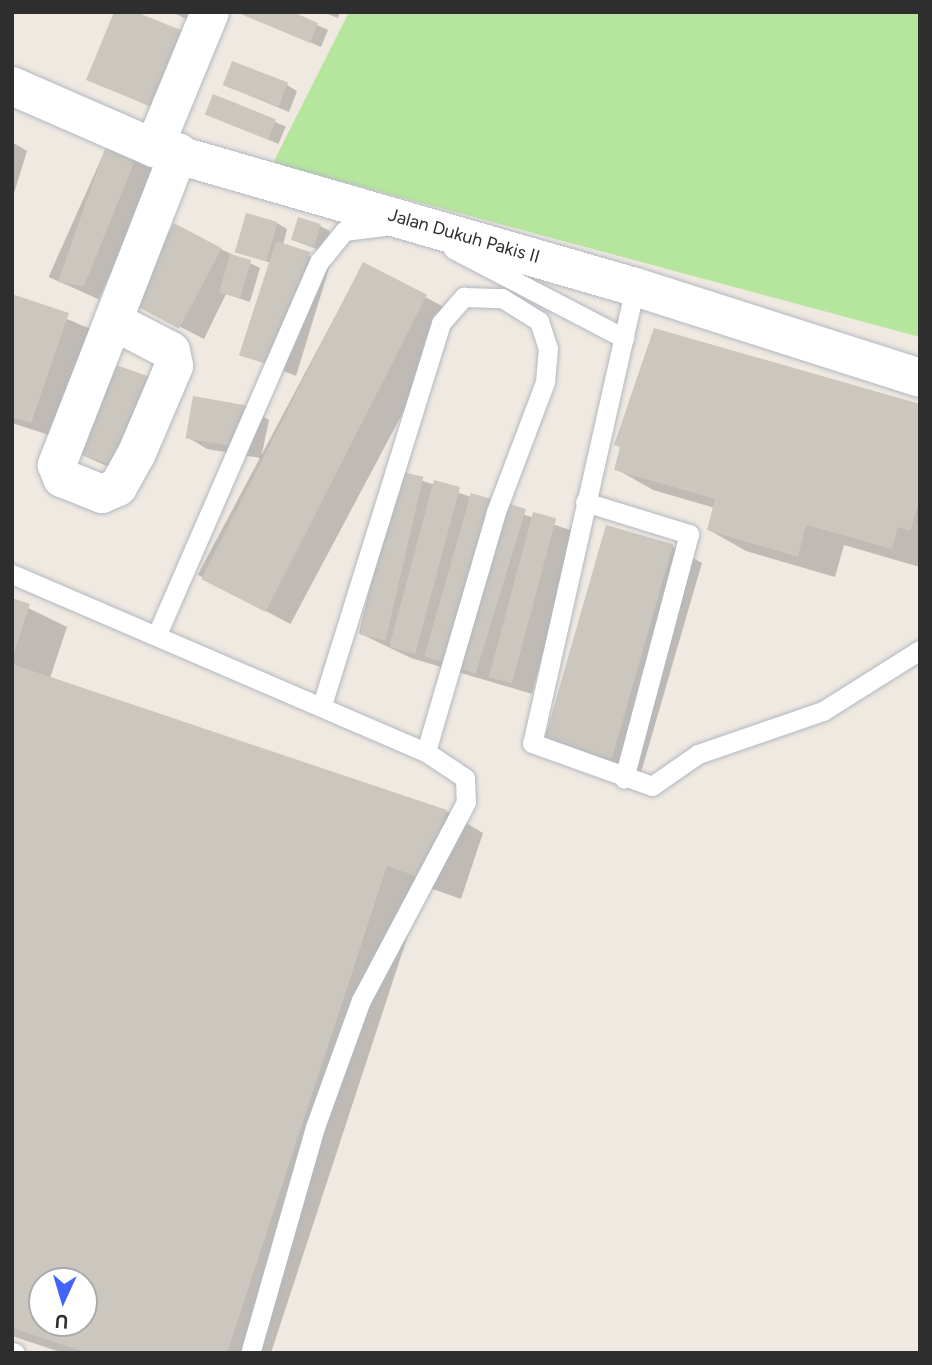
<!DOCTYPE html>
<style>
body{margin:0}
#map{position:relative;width:932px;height:1365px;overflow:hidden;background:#efe9e1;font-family:Figtree,sans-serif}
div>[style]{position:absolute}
.green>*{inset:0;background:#b6e59e}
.shadow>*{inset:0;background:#0003;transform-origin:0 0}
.building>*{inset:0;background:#cbc7bf;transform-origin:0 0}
.roads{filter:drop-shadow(0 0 2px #b4b7c1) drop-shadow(0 0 2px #b4b7c1)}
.service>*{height:19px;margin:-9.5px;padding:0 9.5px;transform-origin:9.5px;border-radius:9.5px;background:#fff}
.minor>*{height:38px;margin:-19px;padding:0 19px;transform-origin:19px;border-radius:19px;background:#fff}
span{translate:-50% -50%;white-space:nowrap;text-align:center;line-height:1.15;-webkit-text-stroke:5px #fff;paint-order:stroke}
.street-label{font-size:18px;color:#2e2e2e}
.frame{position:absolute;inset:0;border:14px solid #2e2e2e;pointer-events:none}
.north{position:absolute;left:28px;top:1267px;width:70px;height:70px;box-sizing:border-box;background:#fff;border:2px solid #ababab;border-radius:50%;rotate:184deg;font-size:19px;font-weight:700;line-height:28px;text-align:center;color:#2e2e2e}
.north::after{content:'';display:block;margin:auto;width:24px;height:32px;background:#4264fb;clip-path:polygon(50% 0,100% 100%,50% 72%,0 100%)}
</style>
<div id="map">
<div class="green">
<div style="clip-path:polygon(349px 12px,920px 12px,920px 337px,273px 163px)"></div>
</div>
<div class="shadow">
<div style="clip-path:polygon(115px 12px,178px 119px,88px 79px)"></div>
<div style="clip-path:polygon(172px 12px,197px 12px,192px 22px)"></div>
<div style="clip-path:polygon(288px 12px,328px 30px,321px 47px,242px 13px)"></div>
<div style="clip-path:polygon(322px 12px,340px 12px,338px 18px)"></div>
<div style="clip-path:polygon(224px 85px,287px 85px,297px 91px,289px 112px)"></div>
<div style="left:214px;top:96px;width:78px;height:19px;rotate:23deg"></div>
<div style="left:110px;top:139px;width:55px;height:151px;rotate:24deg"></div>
<div style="clip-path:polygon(12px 142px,27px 151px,12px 200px)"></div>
<div style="clip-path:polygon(277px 223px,287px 229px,283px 245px,330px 265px,296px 376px,242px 354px,271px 263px,237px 251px)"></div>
<div style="clip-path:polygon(320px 226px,330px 231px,324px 252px,293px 240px)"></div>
<div style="clip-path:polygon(221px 249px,260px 268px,250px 302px,226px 294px,204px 339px,136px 304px)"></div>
<div style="left:363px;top:264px;width:105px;height:352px;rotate:28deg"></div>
<div style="clip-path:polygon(12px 296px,98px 332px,61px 439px,12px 423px)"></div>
<div style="clip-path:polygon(108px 364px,141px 481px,75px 452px)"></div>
<div style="clip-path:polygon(920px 406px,920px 567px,844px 545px,835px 577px,746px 551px,709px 530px,715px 508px,653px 490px,616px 469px)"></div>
<div style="clip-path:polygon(248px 408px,269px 420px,261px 458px,207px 449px,187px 437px)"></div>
<div style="clip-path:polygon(399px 473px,576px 532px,532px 694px,411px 658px,359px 633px)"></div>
<div style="clip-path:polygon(672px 546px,702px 563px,640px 776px,575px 757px)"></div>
<div style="clip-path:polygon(evenodd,12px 600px,67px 627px,50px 678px,446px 811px,483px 833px,461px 899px,424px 886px,271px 1353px,63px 1353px,12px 1336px,12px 600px,42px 1281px,84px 1281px,84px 1323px,42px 1323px,42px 1281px)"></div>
</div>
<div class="building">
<div style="clip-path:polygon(114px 12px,136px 12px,188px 33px,157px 109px,86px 80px)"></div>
<div style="clip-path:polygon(236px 12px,293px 12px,318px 23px,310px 43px)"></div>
<div style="left:232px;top:61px;width:60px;height:26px;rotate:21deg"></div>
<div style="left:213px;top:94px;width:68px;height:22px;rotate:22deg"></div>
<div style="clip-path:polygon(109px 137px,140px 148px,84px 286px,58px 282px)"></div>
<div style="left:246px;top:213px;width:33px;height:41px;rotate:16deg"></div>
<div style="left:298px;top:217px;width:24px;height:24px;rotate:17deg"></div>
<div style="left:174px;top:223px;width:54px;height:91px;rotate:28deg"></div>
<div style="left:276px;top:241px;width:36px;height:120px;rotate:18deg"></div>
<div style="left:230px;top:254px;width:22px;height:40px;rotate:16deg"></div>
<div style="left:363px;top:262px;width:72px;height:356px;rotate:27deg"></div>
<div style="clip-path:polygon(12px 294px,69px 313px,31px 423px,12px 417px)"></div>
<div style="clip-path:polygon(654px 328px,920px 404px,920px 499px,910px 531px,898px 527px,892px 549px,806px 525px,798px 557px,707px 530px,715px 499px,614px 470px,620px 447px,614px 445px)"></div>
<div style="left:107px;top:362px;width:54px;height:96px;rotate:19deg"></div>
<div style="left:193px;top:396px;width:56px;height:43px;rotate:10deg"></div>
<div style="left:398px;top:471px;width:26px;height:168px;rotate:13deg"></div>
<div style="left:434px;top:480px;width:27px;height:173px;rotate:15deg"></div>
<div style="left:471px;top:493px;width:25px;height:170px;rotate:16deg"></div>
<div style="left:503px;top:502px;width:24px;height:172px;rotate:17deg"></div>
<div style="left:533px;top:512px;width:24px;height:171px;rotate:15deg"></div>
<div style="left:606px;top:525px;width:70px;height:224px;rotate:16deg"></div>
<div style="clip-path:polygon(12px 598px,30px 604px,13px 656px,12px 656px)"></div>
<div style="clip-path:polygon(evenodd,12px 664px,447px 810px,424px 879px,387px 866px,227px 1353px,88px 1353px,12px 1328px,12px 664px,42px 1281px,84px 1281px,84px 1323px,42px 1323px,42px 1281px)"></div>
</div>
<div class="roads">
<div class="service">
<div style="left:453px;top:249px;width:193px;rotate:27.5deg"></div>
<div style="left:635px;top:287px;width:467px;rotate:102.7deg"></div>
<div style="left:532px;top:743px;width:127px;rotate:19.7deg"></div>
<div style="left:652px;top:786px;width:56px;rotate:-34.8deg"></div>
<div style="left:698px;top:754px;width:132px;rotate:-19deg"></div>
<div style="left:823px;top:711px;width:115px;rotate:-32.2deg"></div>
<div style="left:585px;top:502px;width:109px;rotate:17.1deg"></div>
<div style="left:689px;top:534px;width:253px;rotate:104.9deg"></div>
<div style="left:12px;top:574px;width:451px;rotate:23.3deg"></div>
<div style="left:426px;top:752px;width:47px;rotate:33.7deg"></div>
<div style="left:465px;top:778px;width:24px;rotate:88deg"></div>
<div style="left:466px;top:802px;width:224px;rotate:117.9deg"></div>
<div style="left:361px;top:1000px;width:135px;rotate:109.9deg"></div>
<div style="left:315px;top:1127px;width:235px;rotate:106deg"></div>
<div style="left:158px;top:632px;width:404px;rotate:-66.5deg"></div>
<div style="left:319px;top:262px;width:40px;rotate:-51deg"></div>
<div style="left:344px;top:231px;width:40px;rotate:-7.1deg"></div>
<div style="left:322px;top:705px;width:400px;rotate:-72.7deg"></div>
<div style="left:441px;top:323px;width:35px;rotate:-49deg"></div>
<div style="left:464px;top:297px;width:38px;rotate:2deg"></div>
<div style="left:502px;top:298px;width:44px;rotate:31.9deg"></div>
<div style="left:539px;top:321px;width:28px;rotate:72deg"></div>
<div style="left:548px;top:348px;width:34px;rotate:95deg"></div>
<div style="left:545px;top:382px;width:139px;rotate:110.7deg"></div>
<div style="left:496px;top:512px;width:250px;rotate:106.3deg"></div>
<div style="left:12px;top:1352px;width:3px;rotate:18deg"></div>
</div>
<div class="minor">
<div style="left:12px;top:86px;width:155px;rotate:23.6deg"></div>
<div style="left:154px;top:148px;width:501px;rotate:16.12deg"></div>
<div style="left:635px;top:287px;width:299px;rotate:17.7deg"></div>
<div style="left:154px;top:148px;width:147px;rotate:-67.6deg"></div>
<div style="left:113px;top:321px;width:155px;rotate:111.3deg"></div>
<div style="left:57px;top:465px;width:14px;rotate:69deg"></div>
<div style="left:62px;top:478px;width:43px;rotate:21.8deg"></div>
<div style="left:102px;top:494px;width:17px;rotate:-24deg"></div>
<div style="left:118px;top:487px;width:37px;rotate:-61deg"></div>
<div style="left:136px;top:455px;width:97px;rotate:-66.9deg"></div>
<div style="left:174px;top:366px;width:15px;rotate:-101deg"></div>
<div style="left:171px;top:351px;width:65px;rotate:-152.7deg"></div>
<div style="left:113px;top:321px;width:181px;rotate:-68.7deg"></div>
</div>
</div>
<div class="street-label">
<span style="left:464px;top:236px;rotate:16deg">Jalan Dukuh Pakis II</span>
</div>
<div class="frame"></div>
<div class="north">U</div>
</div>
